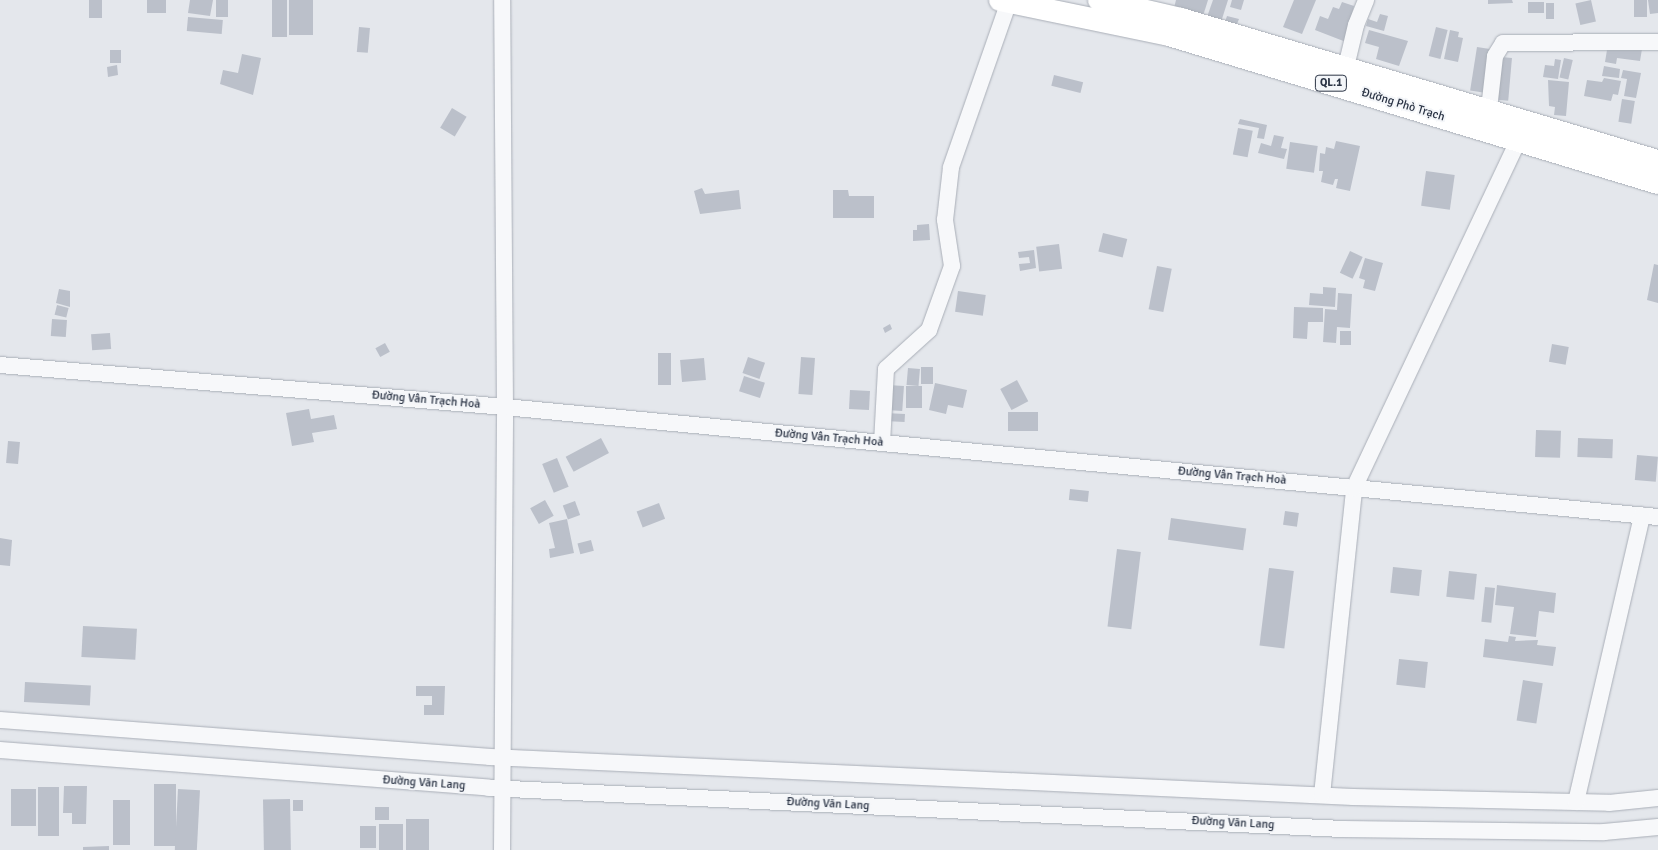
<!DOCTYPE html>
<meta charset="utf-8">
<style>
body{margin:0}
#map{position:relative;width:1658px;height:850px;overflow:hidden;background:#e4e7ec;font-family:Signika,sans-serif}
div>[style]{position:absolute}
.building>*{inset:0;background:#bbc0ca;transform-origin:0 0}
.roads{filter:drop-shadow(0 0 1px #a9aeb7) drop-shadow(0 0 1px #a9aeb7)}
.minor>*{height:16px;margin:-8px;padding:0 8px;transform-origin:8px;border-radius:8px;background:#f7f8fa}
.highway>*{height:22px;margin:-11px;padding:0 11px;transform-origin:11px;border-radius:11px;background:#fff}
span{translate:-50% -50%;white-space:nowrap;text-align:center;line-height:1.15;-webkit-text-stroke:4px #f4f6f9;paint-order:stroke}
.shield-label span{padding:1px 4px;background:#f4f6f9;border:1px solid;border-radius:4px;-webkit-text-stroke-width:0}
.shield-label{font-size:11px;color:#2b3445;font-weight:700}
.street-label{font-size:12px;color:#2b3445}
</style>
<div id="map">
<div class="building">
<div style="left:89px;top:0;width:13px;height:18px"></div>
<div style="left:147px;top:0;width:19px;height:13px"></div>
<div style="clip-path:polygon(190px 0,213px 0,210px 16px,188px 13px)"></div>
<div style="left:216px;top:0;width:12px;height:17px"></div>
<div style="left:272px;top:0;width:15px;height:37px"></div>
<div style="left:289px;top:0;width:24px;height:35px"></div>
<div style="clip-path:polygon(1176px 0,1208px 0,1202px 19px,1173px 12px)"></div>
<div style="clip-path:polygon(1213px 0,1228px 0,1221px 22px,1207px 17px)"></div>
<div style="clip-path:polygon(1232px 0,1244px 0,1241px 10px,1230px 7px)"></div>
<div style="clip-path:polygon(1294px 0,1316px 0,1302px 34px,1283px 27px)"></div>
<div style="clip-path:polygon(1488px 0,1512px 0,1513px 3px,1488px 4px)"></div>
<div style="left:1591px;top:0;width:22px;height:16px;rotate:77deg"></div>
<div style="left:1634px;top:0;width:13px;height:17px"></div>
<div style="clip-path:polygon(1648px 0,1658px 0,1658px 13px,1650px 14px)"></div>
<div style="clip-path:polygon(1342px 2px,1354px 6px,1352px 14px,1356px 15px,1346px 42px,1315px 30px,1320px 16px,1328px 19px,1333px 7px,1339px 9px)"></div>
<div style="left:1528px;top:2px;width:16px;height:11px"></div>
<div style="left:1546px;top:3px;width:8px;height:16px"></div>
<div style="clip-path:polygon(1380px 14px,1388px 16px,1384px 31px,1366px 26px,1368px 19px,1377px 22px)"></div>
<div style="clip-path:polygon(1227px 16px,1239px 19px,1235px 29px,1224px 25px)"></div>
<div style="left:188px;top:17px;width:35px;height:14px;rotate:5deg"></div>
<div style="left:359px;top:27px;width:11px;height:25px;rotate:5deg"></div>
<div style="left:1436px;top:27px;width:12px;height:30px;rotate:14deg"></div>
<div style="clip-path:polygon(1369px 30px,1408px 41px,1399px 66px,1376px 59px,1379px 47px,1365px 43px)"></div>
<div style="clip-path:polygon(1450px 30px,1459px 32px,1458px 37px,1463px 38px,1458px 62px,1444px 59px)"></div>
<div style="clip-path:polygon(1608px 44px,1642px 49px,1640px 61px,1617px 58px,1616px 64px,1605px 62px)"></div>
<div style="left:1477px;top:47px;width:13px;height:44px;rotate:9deg"></div>
<div style="left:110px;top:50px;width:11px;height:13px"></div>
<div style="clip-path:polygon(242px 54px,261px 58px,253px 95px,220px 84px,223px 70px,238px 73px)"></div>
<div style="left:1501px;top:57px;width:11px;height:43px;rotate:5deg"></div>
<div style="left:1564px;top:58px;width:9px;height:20px;rotate:13deg"></div>
<div style="clip-path:polygon(1555px 59px,1561px 60px,1558px 79px,1543px 77px,1545px 65px,1554px 66px)"></div>
<div style="clip-path:polygon(117px 65px,118px 75px,108px 77px,107px 67px)"></div>
<div style="clip-path:polygon(1604px 66px,1620px 69px,1619px 78px,1602px 76px)"></div>
<div style="clip-path:polygon(1623px 70px,1641px 73px,1636px 98px,1624px 96px,1627px 79px,1621px 78px)"></div>
<div style="left:1054px;top:75px;width:30px;height:11px;rotate:14deg"></div>
<div style="clip-path:polygon(1604px 78px,1621px 81px,1618px 95px,1613px 94px,1611px 101px,1584px 96px,1587px 80px,1602px 82px)"></div>
<div style="clip-path:polygon(1548px 80px,1569px 82px,1566px 116px,1554px 115px,1555px 107px,1549px 106px)"></div>
<div style="left:1622px;top:99px;width:13px;height:23px;rotate:9deg"></div>
<div style="left:452px;top:108px;width:17px;height:23px;rotate:31deg"></div>
<div style="clip-path:polygon(1240px 119px,1267px 125px,1264px 139px,1257px 138px,1259px 128px,1238px 124px)"></div>
<div style="left:1238px;top:128px;width:15px;height:27px;rotate:11deg"></div>
<div style="clip-path:polygon(1274px 135px,1284px 137px,1281px 148px,1287px 149px,1284px 159px,1258px 153px,1261px 143px,1271px 146px)"></div>
<div style="clip-path:polygon(1336px 141px,1360px 146px,1350px 191px,1336px 188px,1338px 179px,1335px 179px,1333px 185px,1321px 182px,1323px 171px,1319px 171px,1320px 153px,1325px 154px,1326px 147px,1334px 149px)"></div>
<div style="left:1290px;top:142px;width:28px;height:27px;rotate:8deg"></div>
<div style="left:1426px;top:171px;width:29px;height:35px;rotate:8deg"></div>
<div style="clip-path:polygon(702px 188px,705px 194px,739px 190px,741px 209px,700px 214px,694px 191px)"></div>
<div style="clip-path:polygon(833px 190px,848px 190px,849px 196px,874px 196px,874px 218px,833px 218px)"></div>
<div style="clip-path:polygon(929px 224px,930px 240px,913px 241px,913px 230px,917px 230px,917px 225px)"></div>
<div style="left:1103px;top:233px;width:25px;height:19px;rotate:14deg"></div>
<div style="left:1059px;top:244px;width:25px;height:23px;rotate:83deg"></div>
<div style="clip-path:polygon(1034px 250px,1036px 268px,1020px 271px,1019px 264px,1030px 263px,1029px 257px,1019px 258px,1018px 252px)"></div>
<div style="left:1350px;top:251px;width:14px;height:24px;rotate:25deg"></div>
<div style="clip-path:polygon(1365px 258px,1383px 263px,1375px 291px,1363px 288px,1365px 280px,1359px 278px)"></div>
<div style="clip-path:polygon(1654px 264px,1658px 265px,1658px 303px,1647px 300px)"></div>
<div style="left:1157px;top:266px;width:15px;height:44px;rotate:11deg"></div>
<div style="clip-path:polygon(1323px 287px,1336px 288px,1335px 307px,1309px 305px,1310px 293px,1323px 294px)"></div>
<div style="clip-path:polygon(59px 289px,70px 291px,70px 307px,56px 303px)"></div>
<div style="left:958px;top:291px;width:28px;height:21px;rotate:8deg"></div>
<div style="clip-path:polygon(1338px 293px,1352px 294px,1350px 328px,1337px 327px,1336px 343px,1323px 342px,1325px 309px,1337px 310px)"></div>
<div style="left:57px;top:305px;width:12px;height:10px;rotate:14deg"></div>
<div style="clip-path:polygon(1294px 307px,1323px 308px,1323px 322px,1308px 322px,1307px 339px,1293px 338px)"></div>
<div style="left:52px;top:319px;width:15px;height:17px;rotate:4deg"></div>
<div style="clip-path:polygon(890px 324px,892px 329px,885px 333px,883px 328px)"></div>
<div style="left:1340px;top:331px;width:11px;height:14px"></div>
<div style="left:110px;top:333px;width:16px;height:19px;rotate:86deg"></div>
<div style="left:385px;top:343px;width:10px;height:11px;rotate:61deg"></div>
<div style="left:1552px;top:344px;width:17px;height:18px;rotate:10deg"></div>
<div style="left:658px;top:353px;width:13px;height:32px"></div>
<div style="left:748px;top:357px;width:18px;height:17px;rotate:19deg"></div>
<div style="left:801px;top:357px;width:14px;height:37px;rotate:4deg"></div>
<div style="left:704px;top:358px;width:22px;height:24px;rotate:85deg"></div>
<div style="left:921px;top:367px;width:12px;height:17px"></div>
<div style="left:908px;top:368px;width:12px;height:17px;rotate:5deg"></div>
<div style="left:744px;top:376px;width:22px;height:16px;rotate:18deg"></div>
<div style="left:1017px;top:380px;width:24px;height:19px;rotate:62deg"></div>
<div style="clip-path:polygon(935px 383px,967px 390px,963px 408px,948px 405px,946px 414px,929px 410px)"></div>
<div style="left:888px;top:385px;width:16px;height:25px;rotate:4deg"></div>
<div style="left:906px;top:386px;width:16px;height:22px"></div>
<div style="left:850px;top:390px;width:20px;height:19px;rotate:3deg"></div>
<div style="clip-path:polygon(309px 409px,311px 419px,334px 415px,337px 429px,312px 433px,314px 442px,292px 446px,286px 413px)"></div>
<div style="left:1038px;top:412px;width:19px;height:30px;rotate:90deg"></div>
<div style="left:885px;top:413px;width:20px;height:8px;rotate:3deg"></div>
<div style="left:1536px;top:430px;width:25px;height:27px;rotate:2deg"></div>
<div style="left:601px;top:438px;width:17px;height:40px;rotate:62deg"></div>
<div style="left:1578px;top:438px;width:35px;height:19px;rotate:2deg"></div>
<div style="left:8px;top:441px;width:12px;height:22px;rotate:5deg"></div>
<div style="left:1637px;top:455px;width:21px;height:25px;rotate:5deg"></div>
<div style="left:557px;top:458px;width:31px;height:16px;rotate:68deg"></div>
<div style="left:1070px;top:489px;width:19px;height:11px;rotate:6deg"></div>
<div style="left:545px;top:500px;width:18px;height:17px;rotate:61deg"></div>
<div style="left:575px;top:501px;width:15px;height:13px;rotate:70deg"></div>
<div style="left:659px;top:503px;width:17px;height:24px;rotate:69deg"></div>
<div style="left:1285px;top:511px;width:14px;height:14px;rotate:8deg"></div>
<div style="left:1171px;top:518px;width:76px;height:22px;rotate:8deg"></div>
<div style="clip-path:polygon(567px 519px,574px 553px,550px 558px,549px 549px,555px 548px,549px 523px)"></div>
<div style="clip-path:polygon(0 538px,12px 540px,10px 566px,0 565px)"></div>
<div style="left:591px;top:540px;width:11px;height:14px;rotate:75deg"></div>
<div style="left:1117px;top:549px;width:24px;height:78px;rotate:7deg"></div>
<div style="left:1393px;top:567px;width:29px;height:26px;rotate:6deg"></div>
<div style="left:1269px;top:568px;width:25px;height:78px;rotate:7deg"></div>
<div style="left:1449px;top:571px;width:28px;height:26px;rotate:6deg"></div>
<div style="clip-path:polygon(1497px 585px,1556px 593px,1554px 613px,1539px 611px,1536px 637px,1510px 634px,1514px 607px,1495px 605px)"></div>
<div style="left:1485px;top:587px;width:10px;height:35px;rotate:6deg"></div>
<div style="left:83px;top:626px;width:54px;height:31px;rotate:3deg"></div>
<div style="clip-path:polygon(1509px 636px,1516px 637px,1515px 641px,1538px 640px,1537px 645px,1556px 647px,1553px 666px,1483px 657px,1485px 639px,1508px 642px)"></div>
<div style="left:1399px;top:659px;width:29px;height:26px;rotate:6deg"></div>
<div style="left:1523px;top:680px;width:20px;height:41px;rotate:9deg"></div>
<div style="left:25px;top:682px;width:66px;height:20px;rotate:3deg"></div>
<div style="clip-path:polygon(416px 686px,445px 686px,444px 715px,424px 715px,424px 705px,432px 705px,432px 696px,416px 696px)"></div>
<div style="left:154px;top:784px;width:22px;height:62px"></div>
<div style="clip-path:polygon(64px 786px,87px 786px,86px 824px,72px 824px,72px 813px,63px 813px)"></div>
<div style="left:38px;top:787px;width:21px;height:49px"></div>
<div style="left:11px;top:789px;width:25px;height:37px"></div>
<div style="left:178px;top:789px;width:22px;height:61px;rotate:3deg"></div>
<div style="left:290px;top:799px;width:51px;height:27px;rotate:89deg"></div>
<div style="left:113px;top:800px;width:17px;height:45px"></div>
<div style="left:293px;top:800px;width:10px;height:11px"></div>
<div style="left:375px;top:807px;width:14px;height:13px"></div>
<div style="left:406px;top:819px;width:23px;height:31px"></div>
<div style="left:379px;top:824px;width:24px;height:26px"></div>
<div style="left:360px;top:826px;width:16px;height:22px"></div>
<div style="clip-path:polygon(109px 846px,109px 850px,83px 850px,83px 847px)"></div>
</div>
<div class="roads">
<div class="minor">
<div style="left:1346px;top:67px;width:43px;rotate:-76.6deg"></div>
<div style="left:1356px;top:25px;width:27px;rotate:-68deg"></div>
<div style="left:1489px;top:109px;width:53px;rotate:-83.5deg"></div>
<div style="left:1495px;top:56px;width:15px;rotate:-58deg"></div>
<div style="left:1503px;top:43px;width:155px;rotate:-0.4deg"></div>
<div style="left:0;top:365px;width:507px;rotate:4.75deg"></div>
<div style="left:505px;top:407px;width:1158px;rotate:5.45deg"></div>
<div style="left:882px;top:443px;width:74px;rotate:-86.9deg"></div>
<div style="left:886px;top:369px;width:58px;rotate:-42.2deg"></div>
<div style="left:929px;top:330px;width:68px;rotate:-70.2deg"></div>
<div style="left:952px;top:266px;width:47px;rotate:-98.7deg"></div>
<div style="left:945px;top:220px;width:53px;rotate:-83.5deg"></div>
<div style="left:951px;top:167px;width:176px;rotate:-70.7deg"></div>
<div style="left:0;top:720px;width:491px;rotate:4.3deg"></div>
<div style="left:490px;top:757px;width:864px;rotate:2.65deg"></div>
<div style="left:1353px;top:797px;width:256px;rotate:1.3deg"></div>
<div style="left:1609px;top:803px;width:49px;rotate:-5.8deg"></div>
<div style="left:0;top:750px;width:490px;rotate:4.4deg"></div>
<div style="left:489px;top:788px;width:855px;rotate:2.75deg"></div>
<div style="left:1343px;top:829px;width:261px;rotate:0.7deg"></div>
<div style="left:1604px;top:832px;width:54px;rotate:-5.3deg"></div>
<div style="left:1322px;top:795px;width:309px;rotate:-84deg"></div>
<div style="left:1354px;top:488px;width:386px;rotate:-64.7deg"></div>
<div style="left:1576px;top:802px;width:294px;rotate:-77deg"></div>
<div style="left:502px;top:850px;width:443px;rotate:-89.6deg"></div>
<div style="left:505px;top:407px;width:407px;rotate:-90.4deg"></div>
</div>
<div class="highway">
<div style="left:1000px;top:0;width:173px;rotate:11.7deg"></div>
<div style="left:1169px;top:35px;width:511px;rotate:16.84deg"></div>
<div style="left:1099px;top:0;width:84px;rotate:13deg"></div>
<div style="left:1181px;top:19px;width:498px;rotate:16.6deg"></div>
</div>
</div>
<div class="shield-label">
<span style="left:1331px;top:83px">QL.1</span>
</div>
<div class="street-label">
<span style="left:1403px;top:105px;rotate:17deg">Đường Phò Trạch</span>
<span style="left:426px;top:400px;rotate:5deg">Đường Vân Trạch Hoà</span>
<span style="left:829px;top:438px;rotate:5deg">Đường Vân Trạch Hoà</span>
<span style="left:1232px;top:476px;rotate:5deg">Đường Vân Trạch Hoà</span>
<span style="left:424px;top:783px;rotate:4deg">Đường Văn Lang</span>
<span style="left:828px;top:804px;rotate:3deg">Đường Văn Lang</span>
<span style="left:1233px;top:823px;rotate:3deg">Đường Văn Lang</span>
</div>
</div>
